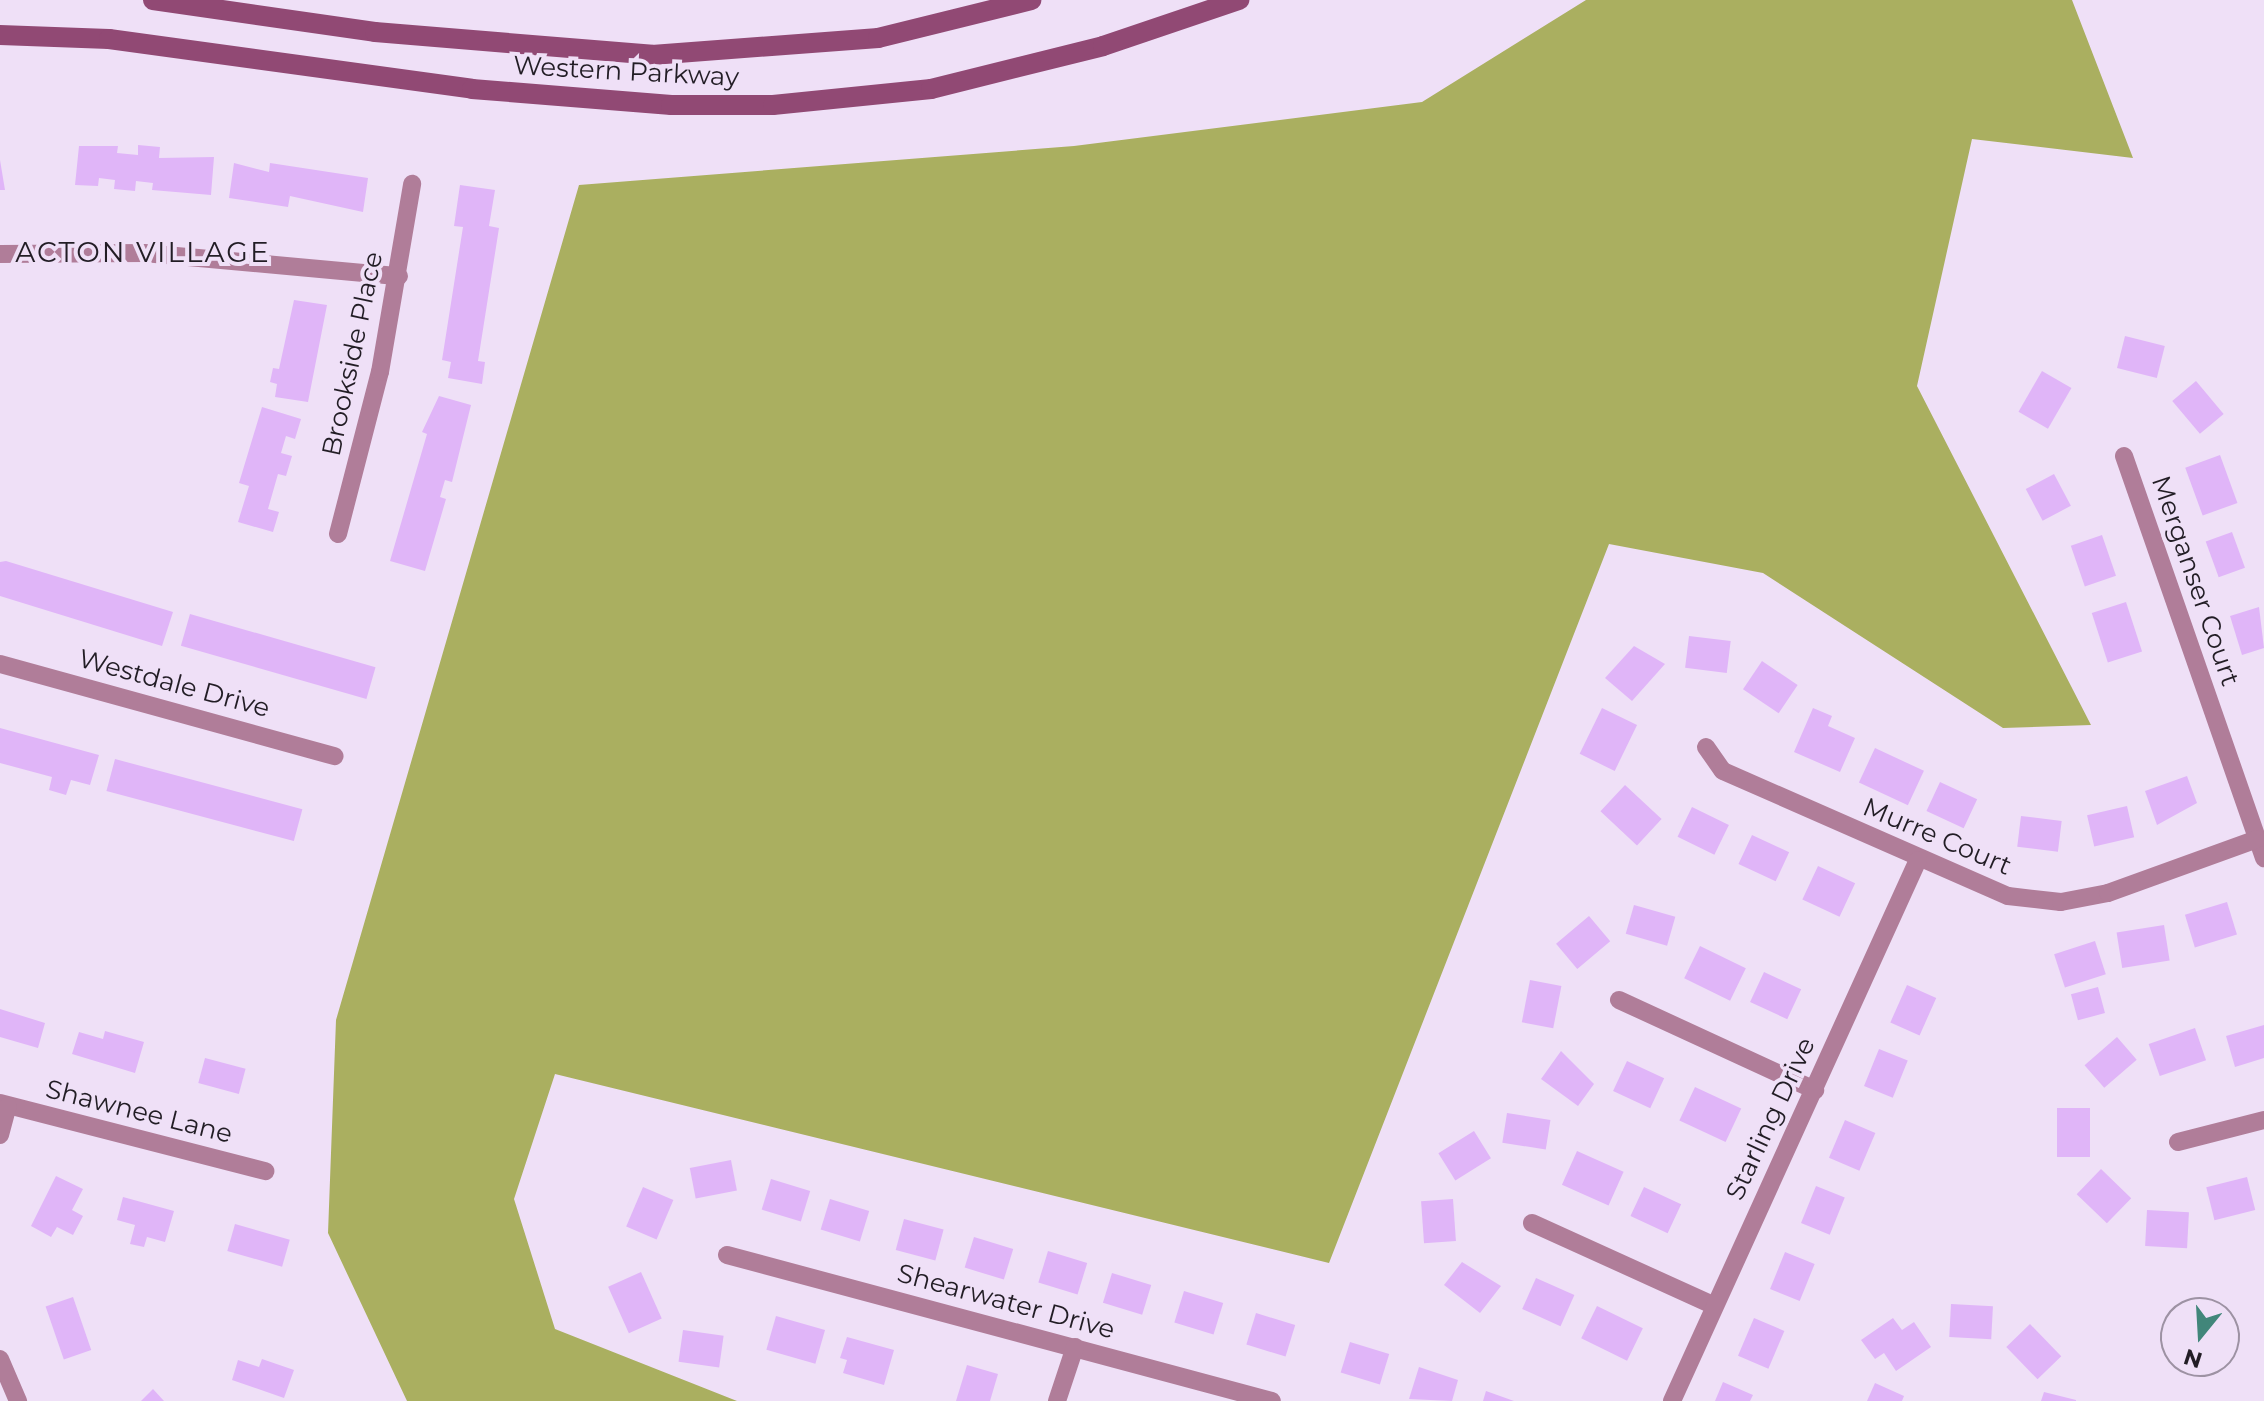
<!DOCTYPE html>
<style>
body{margin:0}
#map{position:relative;width:2264px;height:1401px;overflow:hidden;background:#efe0f7;font-family:Montserrat,sans-serif}
div>[style]{position:absolute}
.forest>*{inset:0;background:#aaaf60}
.building>*{inset:0;background:#e0b5f8;transform-origin:0 0}
.minor>*{height:18px;margin:-9px;padding:0 9px;transform-origin:9px;border-radius:9px;background:#b07d99}
.secondary>*{height:20px;margin:-10px;padding:0 10px;transform-origin:10px;border-radius:10px;background:#914974}
span{translate:-50% -50%;white-space:nowrap;text-align:center;line-height:1.15;-webkit-text-stroke:8px #efe0f7;paint-order:stroke}
.street-label{font-size:26px;color:#221d25}
.neighbourhood-label{font-size:28px;color:#221d25;letter-spacing:2px}
.north{position:absolute;left:2160px;top:1297px;width:80px;height:80px;box-sizing:border-box;background:#efe0f7;border:2px solid #9d92a3;border-radius:50%;rotate:198deg;font-size:22px;font-weight:700;line-height:32px;text-align:center;color:#221d25}
.north::after{content:'';display:block;margin:auto;width:28px;height:36px;background:#41867a;clip-path:polygon(50% 0,100% 100%,50% 72%,0 100%)}
</style>
<div id="map">
<div class="forest">
<div style="clip-path:polygon(1586px 0,2072px 0,2133px 158px,1972px 139px,1917px 386px,2091px 725px,2003px 728px,1763px 573px,1609px 544px,1329px 1263px,555px 1074px,514px 1199px,555px 1329px,737px 1401px,407px 1401px,328px 1233px,336px 1020px,579px 185px,1074px 146px,1422px 102px)"></div>
</div>
<div class="building">
<div style="clip-path:polygon(138px 145px,160px 147px,159px 158px,214px 157px,211px 195px,152px 190px,153px 183px,136px 181px,135px 191px,114px 189px,115px 180px,99px 178px,98px 186px,75px 185px,79px 146px,118px 146px,117px 153px,138px 155px)"></div>
<div style="clip-path:polygon(0 160px,5px 190px,0 190px)"></div>
<div style="clip-path:polygon(234px 163px,269px 172px,270px 163px,368px 178px,363px 212px,290px 196px,288px 207px,229px 198px)"></div>
<div style="clip-path:polygon(460px 185px,495px 190px,489px 226px,499px 228px,478px 361px,485px 362px,482px 384px,448px 378px,451px 362px,442px 360px,463px 227px,454px 226px)"></div>
<div style="clip-path:polygon(294px 300px,327px 305px,308px 402px,275px 397px,277px 384px,270px 382px,273px 368px,279px 369px)"></div>
<div style="left:2125px;top:336px;width:41px;height:33px;rotate:14deg"></div>
<div style="left:2042px;top:371px;width:34px;height:47px;rotate:30deg"></div>
<div style="left:2196px;top:381px;width:43px;height:31px;rotate:50deg"></div>
<div style="clip-path:polygon(439px 396px,471px 405px,452px 482px,445px 480px,440px 497px,446px 499px,425px 571px,390px 561px,427px 434px,422px 432px)"></div>
<div style="clip-path:polygon(262px 407px,301px 419px,295px 439px,286px 436px,281px 453px,292px 456px,286px 476px,278px 474px,268px 509px,279px 512px,273px 532px,238px 522px,249px 486px,239px 483px)"></div>
<div style="left:2220px;top:455px;width:51px;height:37px;rotate:70deg"></div>
<div style="left:2054px;top:474px;width:36px;height:32px;rotate:62deg"></div>
<div style="left:2232px;top:532px;width:38px;height:28px;rotate:70deg"></div>
<div style="left:2102px;top:535px;width:43px;height:33px;rotate:71deg"></div>
<div style="clip-path:polygon(6px 561px,173px 612px,162px 646px,0 596px,0 562px)"></div>
<div style="left:2126px;top:602px;width:52px;height:36px;rotate:72deg"></div>
<div style="clip-path:polygon(2259px 607px,2264px 648px,2242px 655px,2230px 616px)"></div>
<div style="left:190px;top:614px;width:193px;height:33px;rotate:16deg"></div>
<div style="left:1689px;top:636px;width:42px;height:32px;rotate:7deg"></div>
<div style="clip-path:polygon(1634px 646px,1665px 664px,1632px 701px,1605px 678px)"></div>
<div style="left:1762px;top:661px;width:43px;height:34px;rotate:34deg"></div>
<div style="left:1602px;top:708px;width:39px;height:51px;rotate:26deg"></div>
<div style="clip-path:polygon(1813px 708px,1832px 716px,1828px 726px,1855px 738px,1840px 772px,1794px 752px)"></div>
<div style="clip-path:polygon(0 728px,99px 755px,90px 785px,71px 780px,66px 795px,49px 790px,52px 777px,0 763px)"></div>
<div style="left:1875px;top:748px;width:54px;height:38px;rotate:25deg"></div>
<div style="left:115px;top:759px;width:194px;height:33px;rotate:15deg"></div>
<div style="clip-path:polygon(2187px 776px,2197px 803px,2157px 825px,2145px 791px)"></div>
<div style="left:1940px;top:782px;width:41px;height:32px;rotate:25deg"></div>
<div style="left:1625px;top:785px;width:50px;height:36px;rotate:43deg"></div>
<div style="left:2127px;top:806px;width:32px;height:41px;rotate:77deg"></div>
<div style="left:1692px;top:807px;width:41px;height:33px;rotate:26deg"></div>
<div style="left:2021px;top:816px;width:41px;height:31px;rotate:7deg"></div>
<div style="left:1752px;top:835px;width:41px;height:32px;rotate:25deg"></div>
<div style="left:1818px;top:866px;width:41px;height:37px;rotate:25deg"></div>
<div style="left:2227px;top:902px;width:34px;height:44px;rotate:73deg"></div>
<div style="left:1634px;top:905px;width:43px;height:30px;rotate:16deg"></div>
<div style="left:1589px;top:916px;width:33px;height:43px;rotate:50deg"></div>
<div style="left:2164px;top:925px;width:36px;height:48px;rotate:81deg"></div>
<div style="left:2095px;top:941px;width:35px;height:43px;rotate:72deg"></div>
<div style="left:1700px;top:946px;width:51px;height:36px;rotate:26deg"></div>
<div style="left:1764px;top:972px;width:41px;height:33px;rotate:25deg"></div>
<div style="left:1530px;top:980px;width:32px;height:43px;rotate:11deg"></div>
<div style="left:1907px;top:985px;width:32px;height:41px;rotate:24deg"></div>
<div style="left:2098px;top:987px;width:27px;height:28px;rotate:75deg"></div>
<div style="clip-path:polygon(0 1009px,45px 1023px,38px 1048px,0 1037px)"></div>
<div style="clip-path:polygon(2264px 1025px,2264px 1058px,2235px 1067px,2226px 1036px)"></div>
<div style="left:2195px;top:1028px;width:34px;height:49px;rotate:71deg"></div>
<div style="clip-path:polygon(105px 1031px,144px 1042px,135px 1073px,72px 1054px,79px 1032px,103px 1039px)"></div>
<div style="left:2117px;top:1037px;width:30px;height:43px;rotate:49deg"></div>
<div style="left:1879px;top:1049px;width:31px;height:40px;rotate:22deg"></div>
<div style="clip-path:polygon(1561px 1051px,1594px 1084px,1578px 1106px,1541px 1079px)"></div>
<div style="left:205px;top:1058px;width:42px;height:26px;rotate:15deg"></div>
<div style="left:1627px;top:1061px;width:41px;height:33px;rotate:25deg"></div>
<div style="left:1695px;top:1087px;width:51px;height:37px;rotate:25deg"></div>
<div style="left:2057px;top:1108px;width:33px;height:49px"></div>
<div style="left:1507px;top:1113px;width:44px;height:30px;rotate:9deg"></div>
<div style="left:1845px;top:1120px;width:33px;height:41px;rotate:23deg"></div>
<div style="left:1474px;top:1131px;width:32px;height:42px;rotate:58deg"></div>
<div style="left:1577px;top:1151px;width:51px;height:37px;rotate:24deg"></div>
<div style="left:731px;top:1160px;width:31px;height:42px;rotate:79deg"></div>
<div style="left:2101px;top:1169px;width:42px;height:35px;rotate:44deg"></div>
<div style="clip-path:polygon(56px 1176px,83px 1189px,72px 1210px,83px 1216px,73px 1235px,57px 1227px,51px 1237px,31px 1226px)"></div>
<div style="left:2247px;top:1177px;width:34px;height:42px;rotate:76deg"></div>
<div style="left:771px;top:1179px;width:41px;height:32px;rotate:17deg"></div>
<div style="left:1816px;top:1186px;width:31px;height:40px;rotate:22deg"></div>
<div style="left:643px;top:1187px;width:33px;height:43px;rotate:23deg"></div>
<div style="left:1644px;top:1187px;width:41px;height:32px;rotate:25deg"></div>
<div style="clip-path:polygon(123px 1197px,174px 1211px,165px 1242px,147px 1237px,144px 1247px,130px 1244px,135px 1225px,117px 1220px)"></div>
<div style="left:830px;top:1199px;width:41px;height:32px;rotate:17deg"></div>
<div style="left:1453px;top:1199px;width:42px;height:32px;rotate:86deg"></div>
<div style="left:2147px;top:1210px;width:42px;height:36px;rotate:3deg"></div>
<div style="left:904px;top:1219px;width:41px;height:32px;rotate:15deg"></div>
<div style="left:235px;top:1224px;width:57px;height:28px;rotate:16deg"></div>
<div style="left:974px;top:1237px;width:41px;height:32px;rotate:17deg"></div>
<div style="left:1048px;top:1251px;width:41px;height:33px;rotate:17deg"></div>
<div style="left:1785px;top:1252px;width:32px;height:40px;rotate:22deg"></div>
<div style="clip-path:polygon(1462px 1262px,1501px 1286px,1480px 1313px,1444px 1285px)"></div>
<div style="left:641px;top:1272px;width:51px;height:36px;rotate:66deg"></div>
<div style="left:1112px;top:1273px;width:41px;height:31px;rotate:17deg"></div>
<div style="left:1536px;top:1278px;width:42px;height:34px;rotate:24deg"></div>
<div style="left:1184px;top:1291px;width:41px;height:33px;rotate:17deg"></div>
<div style="left:73px;top:1297px;width:56px;height:29px;rotate:71deg"></div>
<div style="left:1951px;top:1304px;width:42px;height:33px;rotate:3deg"></div>
<div style="left:1597px;top:1306px;width:51px;height:36px;rotate:26deg"></div>
<div style="left:1256px;top:1313px;width:41px;height:33px;rotate:17deg"></div>
<div style="left:776px;top:1316px;width:51px;height:35px;rotate:16deg"></div>
<div style="left:1754px;top:1318px;width:33px;height:41px;rotate:23deg"></div>
<div style="clip-path:polygon(1893px 1318px,1902px 1330px,1914px 1322px,1931px 1347px,1896px 1371px,1884px 1353px,1875px 1359px,1861px 1340px)"></div>
<div style="left:2030px;top:1324px;width:45px;height:33px;rotate:46deg"></div>
<div style="left:683px;top:1330px;width:41px;height:32px;rotate:8deg"></div>
<div style="clip-path:polygon(847px 1337px,894px 1350px,884px 1385px,843px 1373px,847px 1360px,840px 1358px)"></div>
<div style="left:1350px;top:1342px;width:41px;height:32px;rotate:17deg"></div>
<div style="clip-path:polygon(262px 1359px,294px 1370px,284px 1398px,232px 1380px,238px 1360px,259px 1367px)"></div>
<div style="clip-path:polygon(967px 1365px,998px 1374px,990px 1401px,956px 1401px)"></div>
<div style="clip-path:polygon(1419px 1367px,1458px 1380px,1452px 1401px,1409px 1399px)"></div>
<div style="clip-path:polygon(1723px 1382px,1753px 1395px,1750px 1401px,1715px 1401px)"></div>
<div style="clip-path:polygon(1875px 1383px,1904px 1396px,1902px 1401px,1867px 1401px)"></div>
<div style="clip-path:polygon(153px 1389px,164px 1401px,141px 1401px)"></div>
<div style="clip-path:polygon(1486px 1391px,1514px 1401px,1483px 1401px)"></div>
<div style="clip-path:polygon(2044px 1392px,2076px 1400px,2076px 1401px,2041px 1401px)"></div>
</div>
<div class="minor">
<div style="left:0;top:254px;width:144px;rotate:-0.4deg"></div>
<div style="left:144px;top:253px;width:256px;rotate:5.2deg"></div>
<div style="left:2124px;top:456px;width:426px;rotate:70.8deg"></div>
<div style="left:338px;top:534px;width:167px;rotate:-75.5deg"></div>
<div style="left:380px;top:372px;width:191px;rotate:-80.3deg"></div>
<div style="left:0;top:664px;width:347px;rotate:15.4deg"></div>
<div style="left:1706px;top:747px;width:29px;rotate:55deg"></div>
<div style="left:1723px;top:771px;width:311px;rotate:23.7deg"></div>
<div style="left:2008px;top:896px;width:53px;rotate:6.5deg"></div>
<div style="left:2061px;top:902px;width:48px;rotate:-10.8deg"></div>
<div style="left:2108px;top:893px;width:158px;rotate:-19.9deg"></div>
<div style="left:1619px;top:1000px;width:216px;rotate:24.7deg"></div>
<div style="left:0;top:1103px;width:274px;rotate:14.4deg"></div>
<div style="left:0;top:1135px;width:30px;rotate:-75deg"></div>
<div style="left:2178px;top:1142px;width:89px;rotate:-14.3deg"></div>
<div style="left:1532px;top:1223px;width:199px;rotate:24.4deg"></div>
<div style="left:727px;top:1255px;width:564px;rotate:15deg"></div>
<div style="left:0;top:1359px;width:46px;rotate:66.8deg"></div>
<div style="left:1057px;top:1401px;width:57px;rotate:-71.6deg"></div>
<div style="left:1672px;top:1401px;width:594px;rotate:-65.55deg"></div>
</div>
<div class="secondary">
<div style="left:153px;top:0;width:224px;rotate:8.2deg"></div>
<div style="left:375px;top:32px;width:278px;rotate:4.7deg"></div>
<div style="left:652px;top:55px;width:227px;rotate:-4.3deg"></div>
<div style="left:878px;top:38px;width:158px;rotate:-13.9deg"></div>
<div style="left:0;top:35px;width:109px;rotate:2.1deg"></div>
<div style="left:109px;top:39px;width:366px;rotate:7.8deg"></div>
<div style="left:472px;top:89px;width:200px;rotate:4.6deg"></div>
<div style="left:671px;top:105px;width:102px"></div>
<div style="left:773px;top:105px;width:159px;rotate:-5.8deg"></div>
<div style="left:931px;top:89px;width:177px;rotate:-14deg"></div>
<div style="left:1103px;top:46px;width:144px;rotate:-18.7deg"></div>
</div>
<div class="street-label">
<span style="left:626px;top:72px;rotate:3deg">Western Parkway</span>
<span style="left:353px;top:354px;rotate:-78deg">Brookside Place</span>
<span style="left:2195px;top:581px;rotate:71deg">Merganser Court</span>
<span style="left:174px;top:684px;rotate:15deg">Westdale Drive</span>
<span style="left:1937px;top:837px;rotate:23deg">Murre Court</span>
<span style="left:139px;top:1112px;rotate:14deg">Shawnee Lane</span>
<span style="left:1771px;top:1119px;rotate:-65deg">Starling Drive</span>
<span style="left:1006px;top:1302px;rotate:15deg">Shearwater Drive</span>
</div>
<div class="neighbourhood-label">
<span style="left:143px;top:252px">ACTON VILLAGE</span>
</div>
<div class="north">N</div>
</div>
